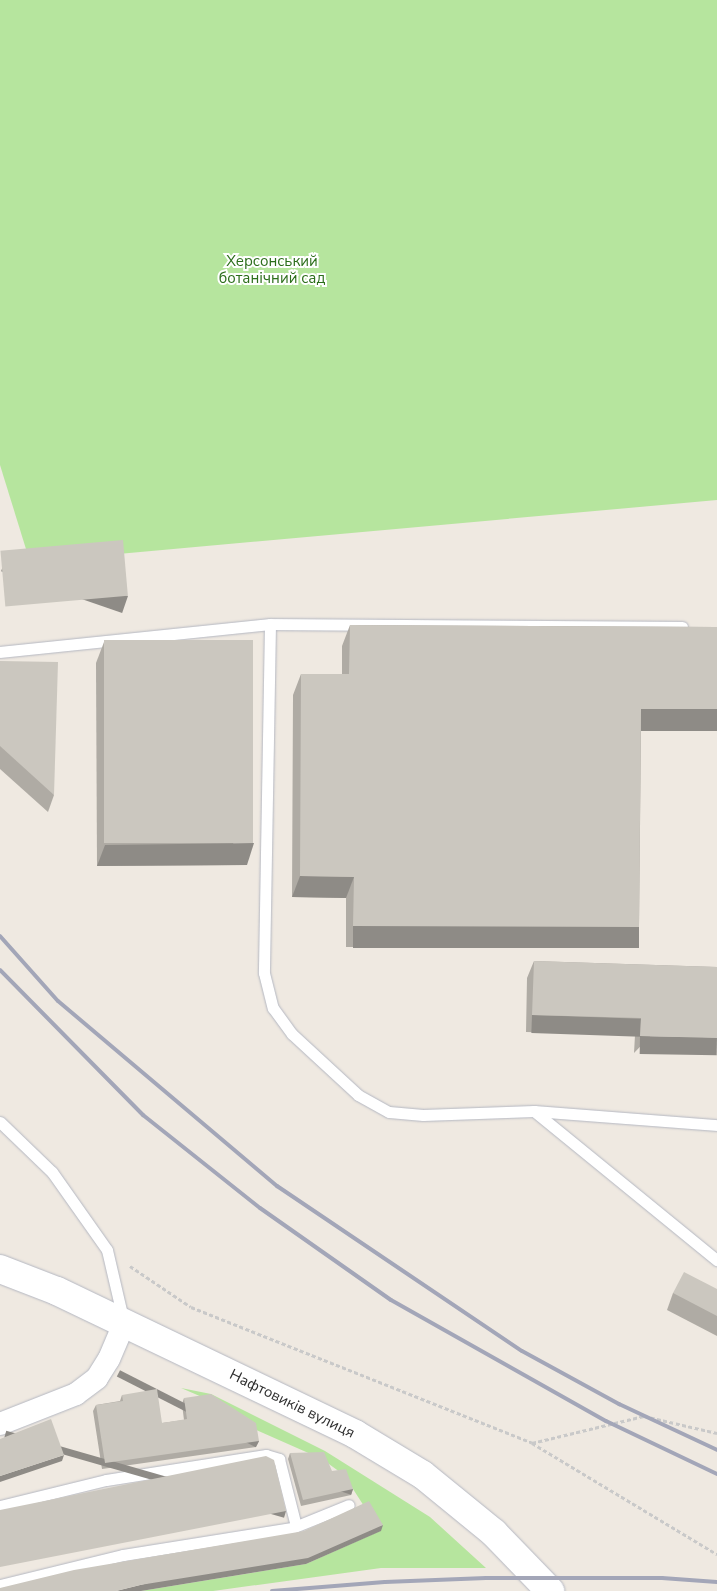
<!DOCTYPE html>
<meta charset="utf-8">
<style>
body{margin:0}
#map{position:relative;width:717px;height:1591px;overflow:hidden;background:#efe9e1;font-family:"Nunito Sans",sans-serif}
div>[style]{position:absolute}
.green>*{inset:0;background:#b6e59e}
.path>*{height:3px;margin-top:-1.5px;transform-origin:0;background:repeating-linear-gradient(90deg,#c9c9c9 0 4px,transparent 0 6.5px)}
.roads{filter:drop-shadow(0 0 1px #b4b7c1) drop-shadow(0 0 1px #b4b7c1)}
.lane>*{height:11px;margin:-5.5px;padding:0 5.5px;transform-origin:5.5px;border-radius:5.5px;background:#fff}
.street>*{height:22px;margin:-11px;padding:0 11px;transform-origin:11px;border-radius:11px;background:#fff}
.secondary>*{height:28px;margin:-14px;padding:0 14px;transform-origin:14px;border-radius:14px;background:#fff}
.rail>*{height:4px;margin:-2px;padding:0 2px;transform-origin:2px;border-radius:2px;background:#a3a6b8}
.wall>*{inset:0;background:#afaba4}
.shaded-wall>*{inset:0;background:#8e8b86;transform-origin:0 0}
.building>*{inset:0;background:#cbc7bf;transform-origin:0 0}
span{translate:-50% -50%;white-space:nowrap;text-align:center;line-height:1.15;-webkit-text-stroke:4px #fff;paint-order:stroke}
.park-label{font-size:15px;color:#2c6e1b}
.street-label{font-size:15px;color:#2e2e2e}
</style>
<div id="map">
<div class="green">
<div style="clip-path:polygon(0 0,717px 0,717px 500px,30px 562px,0 465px)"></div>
<div style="clip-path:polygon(181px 1388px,211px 1394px,325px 1451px,430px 1517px,486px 1568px,381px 1568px,213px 1591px,141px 1591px,306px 1564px,380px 1531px,344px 1475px,322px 1459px,254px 1429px,209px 1400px)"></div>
</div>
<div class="path">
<div style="left:130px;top:1266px;width:73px;rotate:33.9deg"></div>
<div style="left:191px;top:1307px;width:367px;rotate:21.7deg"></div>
<div style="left:532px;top:1443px;width:216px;rotate:31deg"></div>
<div style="left:532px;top:1443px;width:115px;rotate:-13.6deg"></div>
<div style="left:644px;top:1416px;width:75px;rotate:13.1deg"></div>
</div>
<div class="roads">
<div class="lane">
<div style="left:270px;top:624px;width:349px;rotate:91deg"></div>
<div style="left:264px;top:973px;width:36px;rotate:76deg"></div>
<div style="left:273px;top:1008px;width:32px;rotate:54deg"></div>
<div style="left:292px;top:1034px;width:90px;rotate:42.7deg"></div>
<div style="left:358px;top:1095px;width:35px;rotate:29deg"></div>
<div style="left:389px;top:1112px;width:34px;rotate:5deg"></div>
<div style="left:423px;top:1115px;width:111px;rotate:-2.1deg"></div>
<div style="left:534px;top:1111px;width:236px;rotate:39.2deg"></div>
<div style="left:0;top:652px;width:271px;rotate:-5.9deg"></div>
<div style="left:270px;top:624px;width:412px;rotate:0.4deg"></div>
<div style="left:534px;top:1111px;width:184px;rotate:4.4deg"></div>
<div style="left:0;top:1122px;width:72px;rotate:43.9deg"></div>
<div style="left:52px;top:1172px;width:95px;rotate:54.8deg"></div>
<div style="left:107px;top:1250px;width:71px;rotate:76.9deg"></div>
<div style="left:0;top:1506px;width:109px;rotate:-13.8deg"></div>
<div style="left:106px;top:1480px;width:162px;rotate:-8.9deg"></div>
<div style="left:266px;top:1455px;width:14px;rotate:17deg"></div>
<div style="left:279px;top:1459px;width:69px;rotate:75.8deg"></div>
<div style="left:0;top:1585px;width:127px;rotate:-13.7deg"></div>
<div style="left:123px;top:1555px;width:171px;rotate:-9.1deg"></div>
<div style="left:292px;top:1528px;width:61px;rotate:-22deg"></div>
</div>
<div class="street">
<div style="left:0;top:1424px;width:82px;rotate:-21.5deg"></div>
<div style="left:76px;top:1394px;width:26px;rotate:-37deg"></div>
<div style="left:97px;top:1378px;width:22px;rotate:-58deg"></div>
<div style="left:109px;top:1359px;width:39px;rotate:-67deg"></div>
</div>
<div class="secondary">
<div style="left:0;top:1269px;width:61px;rotate:21.1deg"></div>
<div style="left:57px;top:1291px;width:331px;rotate:25.6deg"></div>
<div style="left:355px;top:1434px;width:79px;rotate:31.1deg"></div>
<div style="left:423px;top:1475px;width:92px;rotate:39.2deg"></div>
<div style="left:494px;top:1533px;width:81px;rotate:46deg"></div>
</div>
</div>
<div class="rail">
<div style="left:0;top:936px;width:87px;rotate:48.3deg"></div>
<div style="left:58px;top:1001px;width:287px;rotate:40.2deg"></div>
<div style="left:277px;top:1186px;width:295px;rotate:34deg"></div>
<div style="left:522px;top:1351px;width:111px;rotate:28.7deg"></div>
<div style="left:619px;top:1404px;width:108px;rotate:25.1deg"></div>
<div style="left:0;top:970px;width:204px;rotate:45.4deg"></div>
<div style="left:143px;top:1115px;width:149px;rotate:38.5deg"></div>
<div style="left:260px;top:1208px;width:160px;rotate:35.1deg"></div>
<div style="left:391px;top:1300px;width:247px;rotate:29.4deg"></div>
<div style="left:606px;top:1421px;width:123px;rotate:25.5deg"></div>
<div style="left:272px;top:1591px;width:113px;rotate:-4.6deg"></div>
<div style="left:385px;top:1582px;width:101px;rotate:-2.3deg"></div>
<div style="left:486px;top:1578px;width:176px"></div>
<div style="left:662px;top:1578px;width:55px;rotate:4.2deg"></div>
</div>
<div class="wall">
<div style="clip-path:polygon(350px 625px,717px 627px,717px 730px,641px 730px,639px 927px,632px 948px,346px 947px,346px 898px,292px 897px,293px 695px,301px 674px,342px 674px,342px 646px)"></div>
<div style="clip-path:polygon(104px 642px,247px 865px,97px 866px,96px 663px)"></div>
<div style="clip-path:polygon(0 661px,54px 795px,48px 812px,0 769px)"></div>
<div style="clip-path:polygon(534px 961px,717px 967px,634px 1053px,635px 1035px,526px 1032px,527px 978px)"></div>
<div style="clip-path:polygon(717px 1289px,717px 1336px,667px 1310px,673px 1293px)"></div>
<div style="clip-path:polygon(122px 1395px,162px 1423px,184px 1420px,182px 1404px,184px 1398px,259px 1441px,256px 1447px,102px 1469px,93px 1411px,96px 1405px,120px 1401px)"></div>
<div style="clip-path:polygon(290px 1453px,353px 1489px,351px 1495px,301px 1506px,288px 1459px)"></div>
</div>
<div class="shaded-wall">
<div style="left:128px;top:596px;width:18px;height:128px;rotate:109deg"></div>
<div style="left:641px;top:709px;width:76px;height:22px"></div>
<div style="clip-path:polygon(254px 843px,247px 865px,97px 866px,105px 845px)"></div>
<div style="clip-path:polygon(300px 876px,354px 877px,346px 898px,292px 897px)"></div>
<div style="left:353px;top:926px;width:286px;height:22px"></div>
<div style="left:532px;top:1015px;width:109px;height:18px;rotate:2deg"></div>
<div style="left:640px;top:1036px;width:77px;height:18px;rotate:1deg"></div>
<div style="left:259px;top:1441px;width:7px;height:156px;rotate:117deg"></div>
<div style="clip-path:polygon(64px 1455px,62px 1461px,0 1482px,0 1476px)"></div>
<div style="left:353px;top:1489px;width:6px;height:51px;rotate:108deg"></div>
<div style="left:286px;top:1511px;width:7px;height:291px;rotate:106deg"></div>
<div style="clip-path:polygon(383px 1525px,381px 1531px,306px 1564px,141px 1591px,116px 1591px)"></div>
</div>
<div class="building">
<div style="left:123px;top:540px;width:56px;height:123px;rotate:85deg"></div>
<div style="clip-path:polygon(350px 625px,717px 627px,717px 709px,641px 709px,639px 927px,353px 926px,354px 877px,300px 876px,301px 674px,349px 674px)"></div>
<div style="left:253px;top:640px;width:203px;height:149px;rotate:90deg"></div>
<div style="clip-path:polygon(0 661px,58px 662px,54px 795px,0 746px)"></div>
<div style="clip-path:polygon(534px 961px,717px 967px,717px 1038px,640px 1036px,641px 1018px,532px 1015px)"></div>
<div style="clip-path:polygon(684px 1272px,717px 1289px,717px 1316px,673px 1293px)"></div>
<div style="clip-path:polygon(157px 1389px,162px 1423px,187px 1419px,184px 1398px,211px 1394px,256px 1423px,259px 1441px,105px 1463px,96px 1405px,123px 1401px,122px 1395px)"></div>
<div style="clip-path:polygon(51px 1419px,64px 1455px,0 1476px,0 1439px)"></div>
<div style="clip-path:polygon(324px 1452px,332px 1471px,346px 1469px,353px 1489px,303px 1500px,290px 1453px)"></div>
<div style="clip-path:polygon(266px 1456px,274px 1460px,286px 1511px,0 1567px,0 1510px)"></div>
<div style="clip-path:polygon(369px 1501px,383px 1525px,308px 1558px,140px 1585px,116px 1591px,0 1591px,0 1588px,74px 1570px,304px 1531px)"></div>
</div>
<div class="park-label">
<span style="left:272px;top:270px">Херсонський<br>ботанічний сад</span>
</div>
<div class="street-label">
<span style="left:292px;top:1404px;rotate:26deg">Нафтовиків вулиця</span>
</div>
</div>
